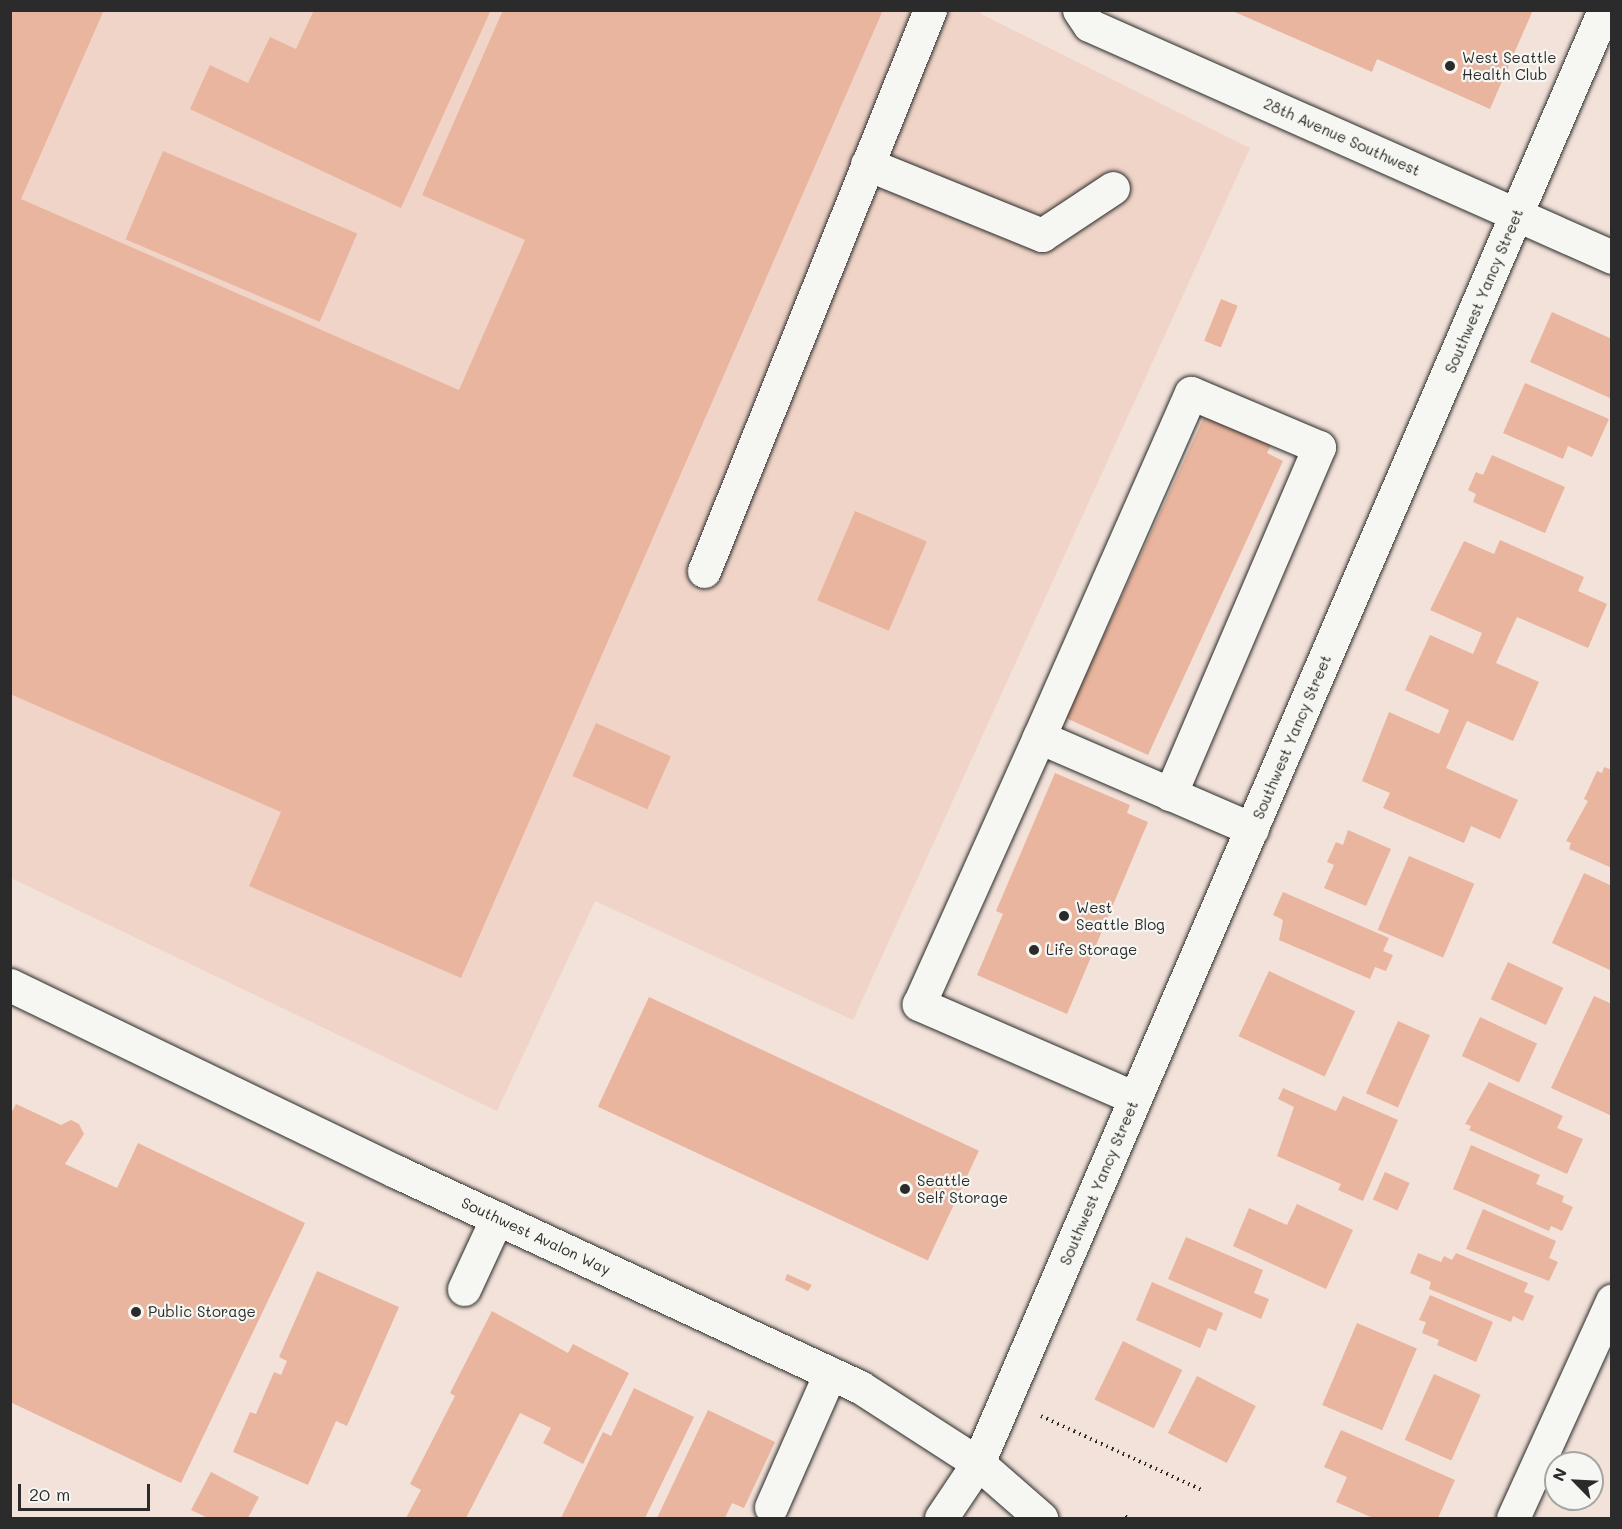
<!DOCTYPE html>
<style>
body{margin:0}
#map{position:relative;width:1622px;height:1529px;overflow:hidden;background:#f2e2d9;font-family:Mali,sans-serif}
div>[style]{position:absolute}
.built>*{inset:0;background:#f0d4c7}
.building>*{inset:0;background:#eab59e;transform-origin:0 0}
.path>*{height:4px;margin-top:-2px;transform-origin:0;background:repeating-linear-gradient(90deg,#2b2b2b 0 1.5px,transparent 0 6px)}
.roads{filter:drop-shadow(0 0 2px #2b2b2b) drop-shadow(0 0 2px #2b2b2b)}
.minor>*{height:33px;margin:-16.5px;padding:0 16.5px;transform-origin:16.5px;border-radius:16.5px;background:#f6f6f2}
.major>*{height:33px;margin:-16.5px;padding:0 16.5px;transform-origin:16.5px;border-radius:16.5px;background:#f6f6f2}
.dots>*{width:16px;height:16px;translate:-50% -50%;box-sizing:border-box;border:3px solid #f6f6f2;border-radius:50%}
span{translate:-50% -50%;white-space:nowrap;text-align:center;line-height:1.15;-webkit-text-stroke:4.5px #f6f6f2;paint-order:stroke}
.poi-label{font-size:15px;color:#2b2b2b}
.left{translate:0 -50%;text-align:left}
.street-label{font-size:15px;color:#2b2b2b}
.frame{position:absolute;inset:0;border:12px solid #2b2b2b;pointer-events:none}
.north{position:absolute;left:1544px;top:1451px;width:60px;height:60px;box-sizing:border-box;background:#f6f6f2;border:2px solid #a5a5a2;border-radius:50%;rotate:294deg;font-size:16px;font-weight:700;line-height:24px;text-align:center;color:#2b2b2b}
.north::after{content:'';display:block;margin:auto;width:21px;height:27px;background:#2b2b2b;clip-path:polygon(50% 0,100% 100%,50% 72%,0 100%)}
.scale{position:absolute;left:18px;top:1484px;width:132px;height:27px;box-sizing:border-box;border:3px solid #2b2b2b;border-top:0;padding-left:8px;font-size:18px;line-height:21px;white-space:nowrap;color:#2b2b2b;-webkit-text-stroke:4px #f6f6f2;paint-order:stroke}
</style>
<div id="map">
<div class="built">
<div style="clip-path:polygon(10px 11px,982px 11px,981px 14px,1250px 148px,853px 1020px,595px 901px,497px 1111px,11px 878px)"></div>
</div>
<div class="building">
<div style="clip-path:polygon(10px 10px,104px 10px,21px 199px,459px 390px,525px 240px,422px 195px,503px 10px,883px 10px,461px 978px,249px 886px,281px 812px,10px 694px)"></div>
<div style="clip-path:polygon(314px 10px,491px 10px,401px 208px,190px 109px,210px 65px,248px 83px,270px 37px,296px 49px)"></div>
<div style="clip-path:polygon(1230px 10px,1533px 10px,1490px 109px,1377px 59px,1372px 72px)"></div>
<div style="left:163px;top:151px;width:211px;height:96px;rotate:23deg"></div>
<div style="left:1221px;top:299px;width:18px;height:45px;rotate:22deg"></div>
<div style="clip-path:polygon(1552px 312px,1612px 339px,1612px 399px,1530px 362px)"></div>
<div style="clip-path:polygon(1525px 383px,1609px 419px,1592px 457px,1568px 446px,1563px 459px,1503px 433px)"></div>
<div style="clip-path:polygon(1205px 415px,1271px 445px,1267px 453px,1283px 461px,1148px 755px,1066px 718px)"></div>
<div style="clip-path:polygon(1492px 455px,1565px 487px,1545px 533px,1473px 502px,1476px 494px,1468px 490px,1476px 472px,1483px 475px)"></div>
<div style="left:855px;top:511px;width:78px;height:97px;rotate:23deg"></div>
<div style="clip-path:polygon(1500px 540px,1584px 577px,1578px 591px,1607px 604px,1588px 648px,1517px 617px,1496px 663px,1539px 682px,1513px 741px,1467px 721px,1446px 768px,1518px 800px,1500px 839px,1471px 826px,1464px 843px,1383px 808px,1390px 793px,1362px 781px,1389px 712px,1439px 734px,1449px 710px,1405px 690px,1430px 635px,1473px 654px,1482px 633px,1430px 610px,1464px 541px,1494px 554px)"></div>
<div style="left:596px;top:723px;width:82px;height:58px;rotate:24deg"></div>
<div style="clip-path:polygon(1604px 767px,1612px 770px,1612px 868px,1569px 849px,1571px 843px,1566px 841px,1588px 801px,1584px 799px,1597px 771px,1602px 773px)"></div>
<div style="clip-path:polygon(1055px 773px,1130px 805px,1127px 813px,1148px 822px,1067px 1014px,977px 975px,1003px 914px,996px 911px)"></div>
<div style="clip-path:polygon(1348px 830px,1391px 849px,1366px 906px,1324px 888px,1334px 865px,1327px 862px,1336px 842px,1343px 845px)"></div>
<div style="left:1409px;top:856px;width:71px;height:80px;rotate:23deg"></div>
<div style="clip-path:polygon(1584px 873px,1612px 886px,1612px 971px,1552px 943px)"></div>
<div style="clip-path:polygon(1283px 892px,1389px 938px,1383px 951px,1393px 955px,1386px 971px,1375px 967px,1370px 979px,1279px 940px,1283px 920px,1273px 915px)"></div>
<div style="left:1508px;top:962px;width:61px;height:41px;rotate:25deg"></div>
<div style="left:1269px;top:971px;width:95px;height:72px;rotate:25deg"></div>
<div style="clip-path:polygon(1594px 996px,1612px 1004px,1612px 1116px,1551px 1088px)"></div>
<div style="left:649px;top:997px;width:364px;height:121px;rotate:25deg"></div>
<div style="left:1480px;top:1017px;width:63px;height:43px;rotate:25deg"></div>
<div style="left:1398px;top:1021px;width:35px;height:79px;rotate:24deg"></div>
<div style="clip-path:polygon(1489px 1082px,1563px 1116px,1557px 1128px,1583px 1139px,1567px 1174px,1469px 1130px,1471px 1126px,1465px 1124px)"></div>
<div style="clip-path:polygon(1283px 1088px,1336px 1111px,1343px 1096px,1398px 1120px,1363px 1201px,1338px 1190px,1341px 1184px,1277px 1156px,1294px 1107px,1278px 1099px)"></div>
<div style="clip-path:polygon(16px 1104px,61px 1125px,71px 1120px,79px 1124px,84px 1134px,65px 1164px,117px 1188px,138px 1143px,305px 1223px,181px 1483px,10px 1402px,10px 1115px)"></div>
<div style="clip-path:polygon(1471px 1145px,1540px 1175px,1536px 1184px,1564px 1196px,1562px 1202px,1573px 1207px,1562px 1231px,1551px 1226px,1549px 1231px,1453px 1189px)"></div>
<div style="left:1385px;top:1172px;width:27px;height:30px;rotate:24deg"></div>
<div style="clip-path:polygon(1297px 1204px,1353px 1230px,1326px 1289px,1233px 1246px,1249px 1208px,1287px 1225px)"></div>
<div style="clip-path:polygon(1483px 1209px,1556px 1241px,1549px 1258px,1558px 1262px,1549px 1281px,1466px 1249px)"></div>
<div style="clip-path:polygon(1186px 1237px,1263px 1270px,1254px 1293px,1269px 1299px,1261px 1319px,1168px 1279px)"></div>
<div style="clip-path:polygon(1418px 1253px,1441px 1262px,1444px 1256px,1452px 1260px,1456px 1253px,1528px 1283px,1524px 1292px,1534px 1296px,1523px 1321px,1513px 1316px,1511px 1322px,1429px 1289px,1431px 1282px,1410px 1273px)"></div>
<div style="clip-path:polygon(317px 1271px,399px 1307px,347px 1426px,336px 1421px,308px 1485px,233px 1452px,250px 1412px,256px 1414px,274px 1372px,281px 1375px,287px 1361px,279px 1357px)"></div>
<div style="clip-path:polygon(787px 1274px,812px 1285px,808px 1291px,785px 1280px)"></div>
<div style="clip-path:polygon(1152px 1282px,1223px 1313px,1216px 1331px,1208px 1328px,1200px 1348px,1136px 1320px)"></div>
<div style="clip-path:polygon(1430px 1295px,1493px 1322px,1476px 1362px,1437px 1345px,1439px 1340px,1422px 1333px,1426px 1322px,1419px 1320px)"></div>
<div style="clip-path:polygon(492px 1311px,568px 1353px,573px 1344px,629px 1373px,583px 1464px,543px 1443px,551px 1428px,520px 1413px,466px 1518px,406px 1518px,421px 1490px,410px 1484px,455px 1396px,450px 1393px)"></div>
<div style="left:1357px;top:1323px;width:65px;height:89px;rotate:23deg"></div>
<div style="left:1123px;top:1341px;width:66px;height:65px;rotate:26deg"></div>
<div style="left:1434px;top:1374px;width:51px;height:72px;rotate:24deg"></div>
<div style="left:1197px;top:1376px;width:66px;height:64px;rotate:27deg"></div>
<div style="clip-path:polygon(634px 1388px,694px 1417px,645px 1518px,561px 1518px,603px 1432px,611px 1436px)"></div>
<div style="clip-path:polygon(708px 1410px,775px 1442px,744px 1508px,732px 1503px,725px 1518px,657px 1518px)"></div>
<div style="clip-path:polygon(1341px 1430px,1455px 1480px,1438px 1518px,1373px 1518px,1336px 1502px,1347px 1477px,1324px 1467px)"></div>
<div style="clip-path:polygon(211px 1472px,259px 1497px,248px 1518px,208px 1518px,191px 1510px)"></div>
</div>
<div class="path">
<div style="left:1041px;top:1416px;width:179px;rotate:24.7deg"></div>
<div style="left:1125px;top:1516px;width:3px;rotate:45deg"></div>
</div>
<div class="roads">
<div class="minor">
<div style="left:1079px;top:10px;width:18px;rotate:56deg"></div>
<div style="left:1089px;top:25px;width:572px;rotate:23.92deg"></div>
<div style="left:867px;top:164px;width:189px;rotate:22.1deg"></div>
<div style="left:1042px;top:235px;width:85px;rotate:-33.5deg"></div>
<div style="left:704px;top:571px;width:605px;rotate:-68.06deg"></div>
<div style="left:1039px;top:737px;width:376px;rotate:-66.2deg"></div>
<div style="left:1191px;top:393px;width:139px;rotate:22.9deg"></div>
<div style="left:1319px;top:447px;width:378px;rotate:113.2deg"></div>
<div style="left:1135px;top:1098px;width:236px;rotate:-156.5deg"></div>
<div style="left:919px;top:1004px;width:293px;rotate:-65.8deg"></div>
<div style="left:1039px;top:737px;width:232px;rotate:23.4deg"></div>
<div style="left:464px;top:1289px;width:78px;rotate:-65.1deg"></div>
<div style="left:771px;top:1507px;width:146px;rotate:-66.2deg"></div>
<div style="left:941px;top:1518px;width:66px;rotate:-56.1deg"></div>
<div style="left:978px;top:1463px;width:1582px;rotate:-66.69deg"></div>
<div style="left:1513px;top:1518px;width:239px;rotate:-65.5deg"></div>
</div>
<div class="major">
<div style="left:10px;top:985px;width:428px;rotate:25.8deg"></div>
<div style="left:395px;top:1171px;width:513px;rotate:24.92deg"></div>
<div style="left:860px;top:1387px;width:140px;rotate:32.8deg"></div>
<div style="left:978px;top:1463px;width:84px;rotate:41.1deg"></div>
</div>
</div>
<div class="dots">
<div style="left:1450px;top:66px;background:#2b2b2b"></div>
<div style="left:1064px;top:916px;background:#2b2b2b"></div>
<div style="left:1034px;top:950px;background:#2b2b2b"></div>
<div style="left:905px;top:1189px;background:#2b2b2b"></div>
<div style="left:136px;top:1312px;background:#2b2b2b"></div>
</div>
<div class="poi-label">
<span class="left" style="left:1462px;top:66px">West Seattle<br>Health Club</span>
<span class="left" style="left:1076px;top:916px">West<br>Seattle Blog</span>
<span class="left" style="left:1046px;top:950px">Life Storage</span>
<span class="left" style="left:917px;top:1189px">Seattle<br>Self Storage</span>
<span class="left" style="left:148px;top:1312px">Public Storage</span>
</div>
<div class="street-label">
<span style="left:1342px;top:137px;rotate:24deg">28th Avenue Southwest</span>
<span style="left:1484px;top:291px;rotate:-67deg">Southwest Yancy Street</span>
<span style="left:1292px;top:737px;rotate:-67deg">Southwest Yancy Street</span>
<span style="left:1099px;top:1183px;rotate:-67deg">Southwest Yancy Street</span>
<span style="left:536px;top:1236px;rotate:25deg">Southwest Avalon Way</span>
</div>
<div class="frame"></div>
<div class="north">N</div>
<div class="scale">20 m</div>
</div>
